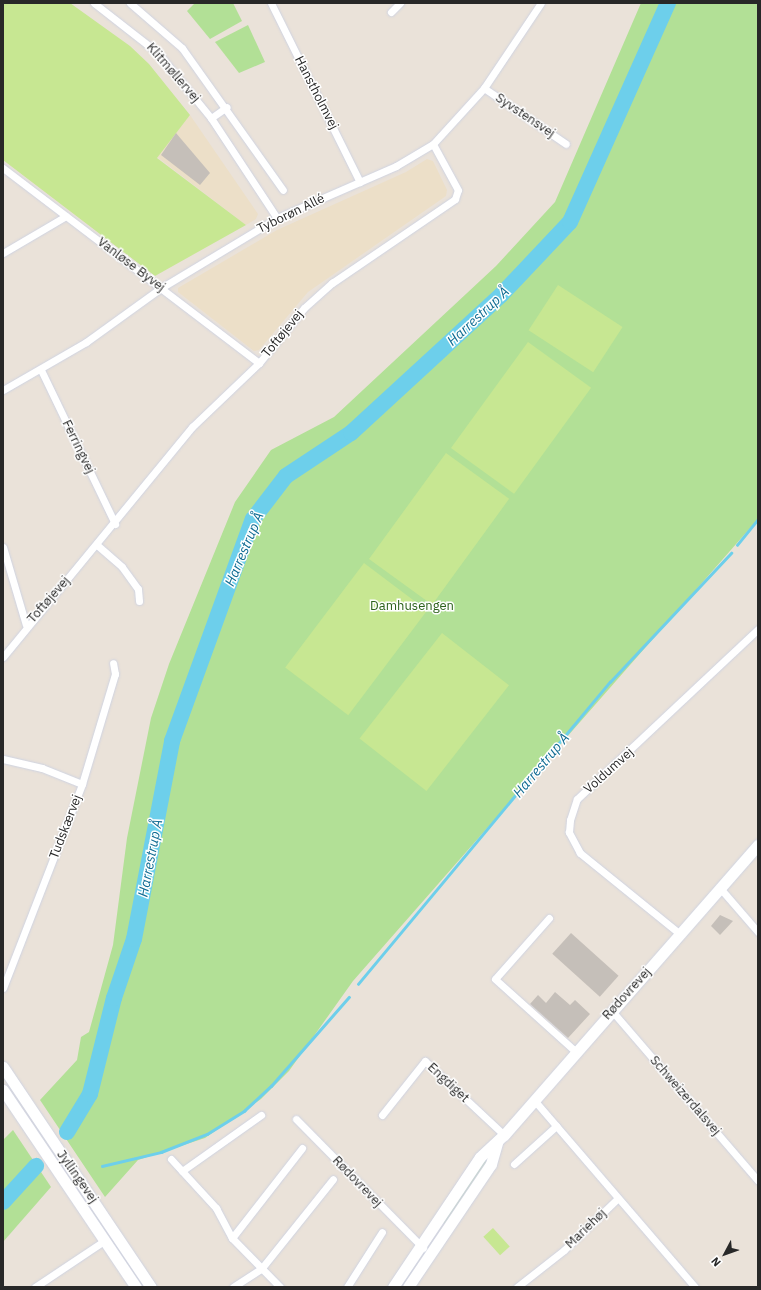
<!DOCTYPE html>
<meta charset="utf-8">
<style>
body{margin:0}
#map{position:relative;width:761px;height:1290px;overflow:hidden;background:#eae2d9;font-family:"IBM Plex Sans",sans-serif}
div>[style]{position:absolute}
.education>*{inset:0;background:#ecdfc8}
.green>*{inset:0;background:#b2e096}
.pitch>*{inset:0;background:#c7e792;transform-origin:0 0}
.stream>*{height:2.5px;margin:-1.25px;padding:0 1.25px;transform-origin:1.25px;border-radius:1.25px;background:#6dcfeb}
.river>*{height:16px;margin:-8px;padding:0 8px;transform-origin:8px;border-radius:8px;background:#6dcfeb}
.building>*{inset:0;background:#c5bfb9;transform-origin:0 0}
.roads{filter:drop-shadow(0 0 1px #cfd3e1) drop-shadow(0 0 1px #cfd3e1)}
.street>*{height:7px;margin:-3.5px;padding:0 3.5px;transform-origin:3.5px;border-radius:3.5px;background:#fff}
.secondary>*{height:11px;margin:-5.5px;padding:0 5.5px;transform-origin:5.5px;border-radius:5.5px;background:#fff}
span{translate:-50% -50%;white-space:nowrap;text-align:center;line-height:1.15;-webkit-text-stroke:3px #fff;paint-order:stroke}
.street-label{font-size:13px;color:#282828}
.park-label{font-size:13px;color:#2c611b}
.water-label{font-size:14px;color:#106c93;font-style:italic}
.frame{position:absolute;inset:0;border:4px solid #282828;pointer-events:none}
.north{position:absolute;left:705px;top:1234px;width:40px;height:40px;-webkit-text-stroke:3px #fff;paint-order:stroke;rotate:229deg;font-size:11px;font-weight:700;line-height:16px;text-align:center;color:#282828}
.north::after{content:'';display:block;margin:auto;width:14px;height:18px;background:#282828;clip-path:polygon(50% 0,100% 100%,50% 72%,0 100%)}
</style>
<div id="map">
<div class="education">
<div style="clip-path:polygon(190px 115px,258px 214px,256px 219px,246px 225px,157px 157px)"></div>
<div style="clip-path:polygon(427px 159px,433px 161px,447px 190px,446px 196px,308px 292px,259px 350px,254px 351px,178px 292px,178px 288px,277px 230px,406px 172px)"></div>
</div>
<div class="green">
<div style="clip-path:polygon(195px 3px,233px 3px,242px 21px,210px 39px,187px 11px)"></div>
<div style="clip-path:polygon(641px 3px,758px 3px,758px 519px,353px 981px,289px 1071px,261px 1099px,205px 1138px,138px 1160px,105px 1197px,40px 1100px,77px 1060px,81px 1037px,89px 1032px,113px 945px,127px 838px,151px 718px,169px 664px,235px 502px,271px 450px,334px 417px,496px 266px,555px 202px)"></div>
<div style="clip-path:polygon(248px 25px,265px 62px,239px 73px,215px 42px)"></div>
<div style="clip-path:polygon(13px 1130px,51px 1187px,3px 1242px,3px 1140px)"></div>
<div style="clip-path:polygon(492px 1153px,444px 1224px,441px 1216px,478px 1163px)"></div>
</div>
<div class="pitch">
<div style="clip-path:polygon(3px 3px,70px 3px,130px 46px,149px 64px,190px 115px,157px 158px,246px 225px,155px 276px,3px 160px)"></div>
<div style="left:558px;top:285px;width:77px;height:54px;rotate:33deg"></div>
<div style="left:528px;top:342px;width:78px;height:131px;rotate:36deg"></div>
<div style="left:446px;top:453px;width:78px;height:131px;rotate:36deg"></div>
<div style="left:364px;top:563px;width:79px;height:131px;rotate:37deg"></div>
<div style="left:442px;top:633px;width:85px;height:134px;rotate:38deg"></div>
<div style="left:493px;top:1228px;width:25px;height:13px;rotate:48deg"></div>
</div>
<div class="stream">
<div style="left:737px;top:545px;width:33px;rotate:-51deg"></div>
<div style="left:358px;top:984px;width:393px;rotate:-50.2deg"></div>
<div style="left:610px;top:682px;width:177px;rotate:-46.8deg"></div>
<div style="left:102px;top:1166px;width:61px;rotate:-13.3deg"></div>
<div style="left:161px;top:1152px;width:49px;rotate:-21.4deg"></div>
<div style="left:207px;top:1134px;width:44px;rotate:-31.9deg"></div>
<div style="left:244px;top:1111px;width:37px;rotate:-43deg"></div>
<div style="left:271px;top:1086px;width:118px;rotate:-48.8deg"></div>
</div>
<div class="river">
<div style="left:67px;top:1132px;width:44px;rotate:-58.8deg"></div>
<div style="left:90px;top:1094px;width:99px;rotate:-76deg"></div>
<div style="left:114px;top:998px;width:62px;rotate:-71.3deg"></div>
<div style="left:134px;top:939px;width:202px;rotate:-79.1deg"></div>
<div style="left:172px;top:741px;width:236px;rotate:-70deg"></div>
<div style="left:253px;top:519px;width:54px;rotate:-52.5deg"></div>
<div style="left:286px;top:476px;width:78px;rotate:-33.5deg"></div>
<div style="left:351px;top:433px;width:204px;rotate:-42.6deg"></div>
<div style="left:501px;top:295px;width:100px;rotate:-46.6deg"></div>
<div style="left:570px;top:222px;width:240px;rotate:-65.9deg"></div>
<div style="left:3px;top:1202px;width:49px;rotate:-47.5deg"></div>
</div>
<div class="building">
<div style="clip-path:polygon(176px 133px,210px 173px,200px 185px,161px 155px)"></div>
<div style="clip-path:polygon(720px 915px,733px 921px,720px 935px,711px 926px)"></div>
<div style="left:571px;top:933px;width:64px;height:28px;rotate:42deg"></div>
<div style="clip-path:polygon(555px 992px,570px 1005px,575px 1000px,590px 1014px,568px 1038px,530px 1004px,538px 995px,546px 1003px)"></div>
</div>
<div class="roads">
<div class="street">
<div style="left:94px;top:3px;width:81px;rotate:38deg"></div>
<div style="left:158px;top:53px;width:84px;rotate:50.8deg"></div>
<div style="left:211px;top:118px;width:120px;rotate:56.6deg"></div>
<div style="left:130px;top:3px;width:69px;rotate:40.9deg"></div>
<div style="left:182px;top:48px;width:174px;rotate:54.6deg"></div>
<div style="left:271px;top:3px;width:200px;rotate:63.6deg"></div>
<div style="left:391px;top:12px;width:13px;rotate:-45deg"></div>
<div style="left:484px;top:88px;width:99px;rotate:34.3deg"></div>
<div style="left:211px;top:118px;width:19px;rotate:-35deg"></div>
<div style="left:3px;top:168px;width:322px;rotate:37.3deg"></div>
<div style="left:3px;top:253px;width:73px;rotate:-30.4deg"></div>
<div style="left:41px;top:370px;width:171px;rotate:64.3deg"></div>
<div style="left:3px;top:390px;width:96px;rotate:-30deg"></div>
<div style="left:86px;top:342px;width:92px;rotate:-35.8deg"></div>
<div style="left:161px;top:288px;width:135px;rotate:-31.1deg"></div>
<div style="left:277px;top:218px;width:130px;rotate:-23.6deg"></div>
<div style="left:396px;top:166px;width:43px;rotate:-30.7deg"></div>
<div style="left:433px;top:144px;width:76px;rotate:-47.7deg"></div>
<div style="left:484px;top:88px;width:102px;rotate:-56.2deg"></div>
<div style="left:97px;top:545px;width:33px;rotate:41deg"></div>
<div style="left:122px;top:567px;width:27px;rotate:54deg"></div>
<div style="left:138px;top:589px;width:12px;rotate:85deg"></div>
<div style="left:3px;top:547px;width:81px;rotate:73.6deg"></div>
<div style="left:3px;top:657px;width:298px;rotate:-50.6deg"></div>
<div style="left:192px;top:427px;width:93px;rotate:-43.7deg"></div>
<div style="left:259px;top:363px;width:71px;rotate:-50.7deg"></div>
<div style="left:304px;top:308px;width:38px;rotate:-42deg"></div>
<div style="left:332px;top:283px;width:149px;rotate:-34.3deg"></div>
<div style="left:455px;top:199px;width:9px;rotate:-72deg"></div>
<div style="left:458px;top:190px;width:52px;rotate:-118.5deg"></div>
<div style="left:3px;top:759px;width:40px;rotate:13deg"></div>
<div style="left:42px;top:768px;width:43px;rotate:21.8deg"></div>
<div style="left:720px;top:888px;width:58px;rotate:49.2deg"></div>
<div style="left:549px;top:918px;width:81px;rotate:131.5deg"></div>
<div style="left:495px;top:979px;width:109px;rotate:42deg"></div>
<div style="left:680px;top:934px;width:129px;rotate:-141deg"></div>
<div style="left:580px;top:853px;width:24px;rotate:-118deg"></div>
<div style="left:569px;top:832px;width:12px;rotate:-85deg"></div>
<div style="left:570px;top:820px;width:22px;rotate:-72deg"></div>
<div style="left:577px;top:799px;width:248px;rotate:-43.2deg"></div>
<div style="left:3px;top:988px;width:219px;rotate:-68.8deg"></div>
<div style="left:82px;top:784px;width:115px;rotate:-73.3deg"></div>
<div style="left:115px;top:674px;width:11px;rotate:-100deg"></div>
<div style="left:612px;top:1011px;width:224px;rotate:49.3deg"></div>
<div style="left:534px;top:1100px;width:247px;rotate:49.3deg"></div>
<div style="left:382px;top:1115px;width:69px;rotate:-51.5deg"></div>
<div style="left:425px;top:1061px;width:108px;rotate:43.1deg"></div>
<div style="left:296px;top:1119px;width:181px;rotate:45.4deg"></div>
<div style="left:171px;top:1159px;width:67px;rotate:47.4deg"></div>
<div style="left:216px;top:1208px;width:34px;rotate:62deg"></div>
<div style="left:232px;top:1238px;width:69px;rotate:45.6deg"></div>
<div style="left:514px;top:1164px;width:57px;rotate:-42.1deg"></div>
<div style="left:182px;top:1171px;width:97px;rotate:-35.3deg"></div>
<div style="left:232px;top:1238px;width:114px;rotate:-52.1deg"></div>
<div style="left:35px;top:1287px;width:83px;rotate:-33.7deg"></div>
<div style="left:233px;top:1287px;width:33px;rotate:-33deg"></div>
<div style="left:261px;top:1269px;width:115px;rotate:-51.3deg"></div>
<div style="left:347px;top:1287px;width:65px;rotate:-57.5deg"></div>
<div style="left:517px;top:1287px;width:60px;rotate:-38.2deg"></div>
<div style="left:564px;top:1250px;width:74px;rotate:-43.9deg"></div>
</div>
<div class="secondary">
<div style="left:3px;top:1067px;width:265px;rotate:56.1deg"></div>
<div style="left:3px;top:1090px;width:238px;rotate:56deg"></div>
<div style="left:393px;top:1287px;width:156px;rotate:-56.2deg"></div>
<div style="left:480px;top:1157px;width:33px;rotate:-43deg"></div>
<div style="left:504px;top:1135px;width:386px;rotate:-48.8deg"></div>
<div style="left:408px;top:1287px;width:148px;rotate:-56deg"></div>
<div style="left:491px;top:1164px;width:22px;rotate:-74deg"></div>
</div>
</div>
<div class="street-label">
<span style="left:173px;top:73px;rotate:49deg">Klitmøllervej</span>
<span style="left:316px;top:93px;rotate:63deg">Hanstholmvej</span>
<span style="left:525px;top:116px;rotate:34deg">Syvstensvej</span>
<span style="left:291px;top:214px;rotate:-26deg">Tyborøn Allé</span>
<span style="left:131px;top:265px;rotate:37deg">Vanløse Byvej</span>
<span style="left:283px;top:334px;rotate:-51deg">Toftøjevej</span>
<span style="left:78px;top:447px;rotate:64deg">Ferringvej</span>
<span style="left:49px;top:600px;rotate:-49deg">Toftøjevej</span>
<span style="left:609px;top:771px;rotate:-42deg">Voldumvej</span>
<span style="left:66px;top:827px;rotate:-69deg">Tudskærvej</span>
<span style="left:627px;top:994px;rotate:-48deg">Rødovrevej</span>
<span style="left:448px;top:1083px;rotate:43deg">Engdiget</span>
<span style="left:685px;top:1096px;rotate:49deg">Schweizerdalsvej</span>
<span style="left:77px;top:1177px;rotate:55deg">Jyllingevej</span>
<span style="left:357px;top:1182px;rotate:46deg">Rødovrevej</span>
<span style="left:586px;top:1229px;rotate:-44deg">Mariehøj</span>
</div>
<div class="park-label">
<span style="left:412px;top:606px">Damhusengen</span>
</div>
<div class="water-label">
<span style="left:478px;top:316px;rotate:-43deg">Harrestrup Å</span>
<span style="left:244px;top:549px;rotate:-67deg">Harrestrup Å</span>
<span style="left:541px;top:765px;rotate:-50deg">Harrestrup Å</span>
<span style="left:150px;top:858px;rotate:-79deg">Harrestrup Å</span>
</div>
<div class="frame"></div>
<div class="north">N</div>
</div>
